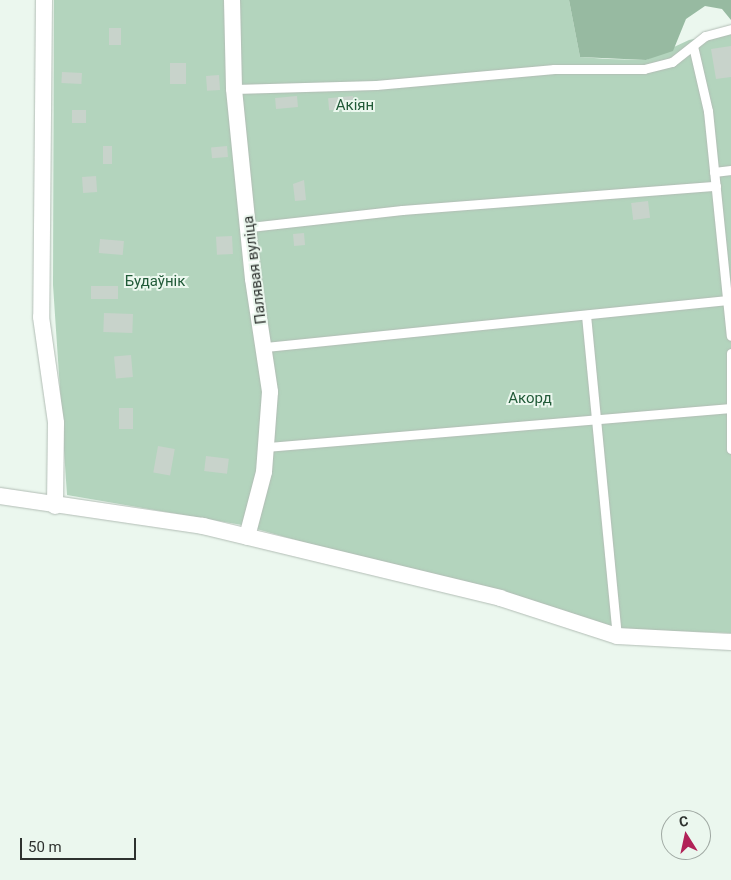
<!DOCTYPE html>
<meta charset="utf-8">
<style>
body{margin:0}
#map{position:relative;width:731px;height:880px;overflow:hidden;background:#ebf7ee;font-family:Roboto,sans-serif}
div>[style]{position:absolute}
.green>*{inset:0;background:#b3d4bd}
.forest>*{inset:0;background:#97baa1}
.building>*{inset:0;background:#c8d3cb;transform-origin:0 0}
.roads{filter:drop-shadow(0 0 1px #b2bdb5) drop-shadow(0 0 1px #b2bdb5)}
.lane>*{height:9px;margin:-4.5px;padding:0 4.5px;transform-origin:4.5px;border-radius:4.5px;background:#fff}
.street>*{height:16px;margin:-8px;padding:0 8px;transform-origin:8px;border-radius:8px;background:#fff}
span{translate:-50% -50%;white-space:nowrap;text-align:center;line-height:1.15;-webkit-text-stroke:4px #ebf7ee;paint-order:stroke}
.park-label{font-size:15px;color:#215a38}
.street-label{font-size:15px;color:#2e322f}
.north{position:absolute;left:661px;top:810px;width:50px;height:50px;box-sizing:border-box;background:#ebf7ee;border:1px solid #9fa8a2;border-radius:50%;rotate:350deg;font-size:14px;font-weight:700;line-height:20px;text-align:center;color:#2e322f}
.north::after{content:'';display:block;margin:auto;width:18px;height:22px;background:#b12257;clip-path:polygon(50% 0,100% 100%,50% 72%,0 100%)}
.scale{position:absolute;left:20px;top:838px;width:116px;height:22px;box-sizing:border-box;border:2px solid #2e322f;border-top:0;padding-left:6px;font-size:15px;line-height:18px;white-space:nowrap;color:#2e322f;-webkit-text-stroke:4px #ebf7ee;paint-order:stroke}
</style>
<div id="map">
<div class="green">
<div style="clip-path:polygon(54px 0,569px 0,580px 57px,608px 59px,646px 60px,689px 40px,731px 32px,731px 633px,612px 629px,242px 525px,67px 495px,53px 285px)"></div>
</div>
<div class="forest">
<div style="clip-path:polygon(569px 0,731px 0,731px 20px,722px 9px,705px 6px,686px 19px,673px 51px,646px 60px,580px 57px)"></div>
</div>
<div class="building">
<div style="left:109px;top:28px;width:12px;height:17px"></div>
<div style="clip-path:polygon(731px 46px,731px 77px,716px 79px,711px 49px)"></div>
<div style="left:170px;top:63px;width:16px;height:21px"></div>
<div style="left:62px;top:72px;width:20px;height:11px;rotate:3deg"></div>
<div style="left:219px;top:75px;width:15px;height:13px;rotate:86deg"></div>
<div style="left:297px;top:96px;width:11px;height:22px;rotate:85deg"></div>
<div style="left:353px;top:96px;width:12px;height:25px;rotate:85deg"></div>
<div style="left:72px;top:110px;width:14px;height:13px"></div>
<div style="left:103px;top:146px;width:9px;height:18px"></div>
<div style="left:227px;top:146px;width:11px;height:16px;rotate:85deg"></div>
<div style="left:96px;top:176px;width:16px;height:14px;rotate:86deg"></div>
<div style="clip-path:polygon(304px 180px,306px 200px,295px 201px,293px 184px)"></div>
<div style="left:648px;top:201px;width:17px;height:17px;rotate:83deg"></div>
<div style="left:304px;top:233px;width:12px;height:11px;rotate:85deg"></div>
<div style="left:232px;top:236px;width:18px;height:16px;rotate:87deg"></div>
<div style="left:100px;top:239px;width:24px;height:14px;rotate:5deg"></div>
<div style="left:118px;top:286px;width:13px;height:27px;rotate:90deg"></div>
<div style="left:104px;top:313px;width:29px;height:19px;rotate:2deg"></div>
<div style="left:131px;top:355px;width:22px;height:17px;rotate:85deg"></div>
<div style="left:119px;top:408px;width:14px;height:21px"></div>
<div style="left:158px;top:446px;width:17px;height:27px;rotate:10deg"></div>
<div style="left:206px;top:456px;width:23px;height:15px;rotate:7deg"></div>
</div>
<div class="roads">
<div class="lane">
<div style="left:693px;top:46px;width:67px;rotate:77deg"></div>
<div style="left:708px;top:111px;width:226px;rotate:84.2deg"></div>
<div style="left:234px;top:89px;width:142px;rotate:-1.6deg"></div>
<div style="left:376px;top:85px;width:179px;rotate:-5.1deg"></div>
<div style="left:554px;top:69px;width:90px"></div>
<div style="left:644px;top:69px;width:29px;rotate:-14deg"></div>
<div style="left:672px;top:62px;width:42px;rotate:-38.2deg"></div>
<div style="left:705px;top:36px;width:27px;rotate:-15deg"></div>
<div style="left:714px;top:172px;width:17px;rotate:-7deg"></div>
<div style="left:250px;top:227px;width:153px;rotate:-6.4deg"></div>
<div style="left:402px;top:210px;width:315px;rotate:-4.4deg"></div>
<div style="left:586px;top:315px;width:322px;rotate:84.5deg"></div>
<div style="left:265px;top:347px;width:468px;rotate:-5.8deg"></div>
<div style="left:731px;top:353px;width:96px;rotate:90deg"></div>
<div style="left:267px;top:447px;width:464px;rotate:-4.8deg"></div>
</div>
<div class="street">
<div style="left:44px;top:0;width:317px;rotate:90.5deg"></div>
<div style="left:41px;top:317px;width:107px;rotate:81.9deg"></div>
<div style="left:56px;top:423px;width:83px;rotate:90.7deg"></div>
<div style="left:232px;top:0;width:89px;rotate:88.7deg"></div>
<div style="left:234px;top:89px;width:191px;rotate:84.3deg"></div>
<div style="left:253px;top:279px;width:114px;rotate:81.4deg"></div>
<div style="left:270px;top:392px;width:80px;rotate:94.3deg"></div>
<div style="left:264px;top:472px;width:67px;rotate:104.7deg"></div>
<div style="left:0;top:496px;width:205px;rotate:8.4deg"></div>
<div style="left:203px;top:526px;width:306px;rotate:13.6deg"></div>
<div style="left:500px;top:598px;width:123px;rotate:18deg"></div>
<div style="left:617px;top:636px;width:114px;rotate:3deg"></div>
</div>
</div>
<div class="park-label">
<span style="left:355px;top:106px">Акіян</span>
<span style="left:155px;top:282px">Будаўнік</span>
<span style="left:530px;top:399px">Акорд</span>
</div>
<div class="street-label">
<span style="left:255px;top:270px;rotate:-97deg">Палявая вуліца</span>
</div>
<div class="north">С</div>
<div class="scale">50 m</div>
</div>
